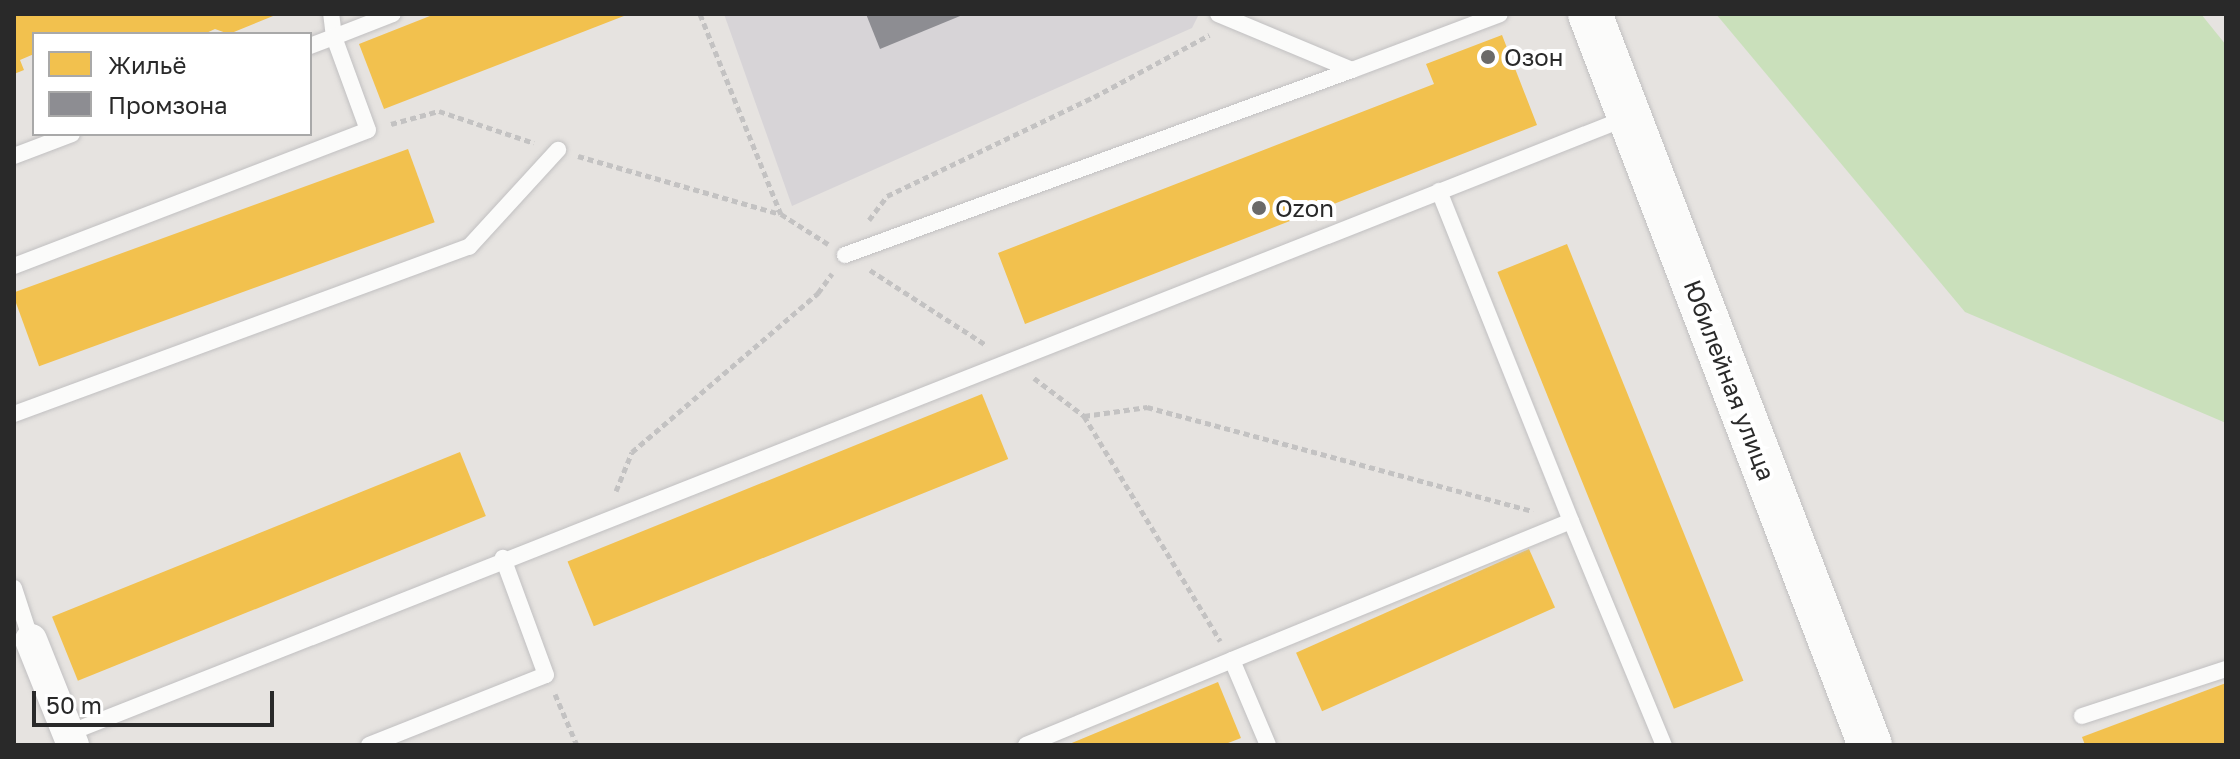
<!DOCTYPE html>
<meta charset="utf-8">
<style>
body{margin:0}
#map{position:relative;width:2240px;height:759px;overflow:hidden;background:#e6e3e0;font-family:"Golos Text",sans-serif}
div>[style]{position:absolute}
.industrial>*{inset:0;background:#d7d4d7}
.green>*{inset:0;background:#cae0bb}
.homes>*{inset:0;background:#f2c14e;transform-origin:0 0}
.industry>*{inset:0;background:#8d8d92}
.path>*{height:5px;margin-top:-2.5px;transform-origin:0;background:repeating-linear-gradient(90deg,#c3c2c2 0 6px,transparent 0 10px)}
.roads{filter:drop-shadow(0 0 2px #c1c0c1) drop-shadow(0 0 2px #c1c0c1)}
.lane>*{height:16px;margin:-8px;padding:0 8px;transform-origin:8px;border-radius:8px;background:#fbfbfa}
.street>*{height:32px;margin:-16px;padding:0 16px;transform-origin:16px;border-radius:16px;background:#fbfbfa}
.secondary>*{height:44px;margin:-22px;padding:0 22px;transform-origin:22px;border-radius:22px;background:#fbfbfa}
.dots>*{width:22px;height:22px;translate:-50% -50%;box-sizing:border-box;border:4px solid #fff;border-radius:50%}
span{translate:-50% -50%;white-space:nowrap;text-align:center;line-height:1.15;-webkit-text-stroke:8px #fff;paint-order:stroke}
.poi-label{font-size:24px;color:#292929}
.left{translate:0 -50%;text-align:left}
.street-label{font-size:24px;color:#292929}
.frame{position:absolute;inset:0;border:16px solid #292929;pointer-events:none}
.legend{position:absolute;left:32px;top:32px;width:280px;height:104px;box-sizing:border-box;background:#fff;border:2px solid #a9a9a9;margin:0;padding:10px 14px;list-style:none;font-size:24px;color:#292929}
.legend li{display:flex;align-items:center;gap:16px;height:40px}
.legend b{width:40px;border:2px solid #a9a9a9}
.scale{position:absolute;left:32px;top:691px;width:242px;height:36px;box-sizing:border-box;border:4px solid #292929;border-top:0;padding-left:10px;font-size:24px;line-height:28px;white-space:nowrap;color:#292929;-webkit-text-stroke:6px #fff;paint-order:stroke}
</style>
<div id="map">
<div class="industrial">
<div style="clip-path:polygon(724px 14px,1199px 14px,1192px 28px,792px 206px)"></div>
</div>
<div class="green">
<div style="clip-path:polygon(1716px 14px,2201px 14px,2226px 45px,2226px 423px,1965px 312px)"></div>
</div>
<div class="homes">
<div style="clip-path:polygon(14px 14px,278px 14px,229px 34px,215px 29px,204px 34px,34px 34px,34px 54px,20px 60px,24px 70px,14px 74px)"></div>
<div style="clip-path:polygon(435px 14px,629px 14px,384px 109px,359px 44px)"></div>
<div style="clip-path:polygon(1502px 35px,1537px 125px,1025px 324px,998px 253px,1434px 84px,1426px 64px)"></div>
<div style="left:408px;top:149px;width:78px;height:421px;rotate:70deg"></div>
<div style="left:1567px;top:244px;width:471px;height:75px;rotate:68deg"></div>
<div style="left:982px;top:394px;width:70px;height:447px;rotate:68deg"></div>
<div style="left:460px;top:452px;width:69px;height:440px;rotate:68deg"></div>
<div style="left:1529px;top:549px;width:64px;height:255px;rotate:66deg"></div>
<div style="clip-path:polygon(1218px 682px,1241px 738px,1223px 745px,1067px 745px)"></div>
<div style="clip-path:polygon(2226px 683px,2226px 745px,2085px 745px,2082px 737px)"></div>
</div>
<div class="industry">
<div style="clip-path:polygon(866px 14px,965px 14px,880px 49px)"></div>
</div>
<div class="path">
<div style="left:700px;top:14px;width:216px;rotate:68deg"></div>
<div style="left:781px;top:214px;width:56px;rotate:32.6deg"></div>
<div style="left:391px;top:124px;width:50px;rotate:-15.2deg"></div>
<div style="left:439px;top:111px;width:100px;rotate:18.6deg"></div>
<div style="left:578px;top:156px;width:210px;rotate:16deg"></div>
<div style="left:869px;top:220px;width:30px;rotate:-53deg"></div>
<div style="left:887px;top:196px;width:229px;rotate:-25.6deg"></div>
<div style="left:1094px;top:97px;width:131px;rotate:-28.3deg"></div>
<div style="left:870px;top:270px;width:138px;rotate:32.9deg"></div>
<div style="left:1034px;top:378px;width:63px;rotate:37.2deg"></div>
<div style="left:1084px;top:416px;width:263px;rotate:58.8deg"></div>
<div style="left:1084px;top:416px;width:64px;rotate:-8.1deg"></div>
<div style="left:1147px;top:407px;width:400px;rotate:15.1deg"></div>
<div style="left:616px;top:491px;width:42px;rotate:-67.7deg"></div>
<div style="left:632px;top:452px;width:245px;rotate:-40.5deg"></div>
<div style="left:818px;top:293px;width:24px;rotate:-54deg"></div>
<div style="left:555px;top:694px;width:56px;rotate:66.7deg"></div>
</div>
<div class="roads">
<div class="lane">
<div style="left:1218px;top:14px;width:145px;rotate:22.7deg"></div>
<div style="left:1352px;top:70px;width:158px;rotate:-20.7deg"></div>
<div style="left:310px;top:46px;width:26px;rotate:-21deg"></div>
<div style="left:334px;top:37px;width:23px;rotate:-97deg"></div>
<div style="left:14px;top:156px;width:62px;rotate:-20.8deg"></div>
<div style="left:1439px;top:191px;width:355px;rotate:68.2deg"></div>
<div style="left:845px;top:255px;width:540px;rotate:-20.05deg"></div>
<div style="left:14px;top:266px;width:379px;rotate:-21deg"></div>
<div style="left:368px;top:130px;width:99px;rotate:-110.1deg"></div>
<div style="left:334px;top:37px;width:63px;rotate:-21.3deg"></div>
<div style="left:14px;top:414px;width:485px;rotate:-20.2deg"></div>
<div style="left:469px;top:247px;width:132px;rotate:-47.5deg"></div>
<div style="left:14px;top:588px;width:55px;rotate:71.9deg"></div>
<div style="left:2082px;top:716px;width:151px;rotate:-18.1deg"></div>
<div style="left:69px;top:733px;width:1674px;rotate:-21.55deg"></div>
<div style="left:369px;top:745px;width:190px;rotate:-21.6deg"></div>
<div style="left:546px;top:675px;width:125px;rotate:-110.2deg"></div>
<div style="left:1026px;top:745px;width:223px;rotate:-22.4deg"></div>
<div style="left:1268px;top:745px;width:92px;rotate:-113deg"></div>
<div style="left:1232px;top:660px;width:366px;rotate:-22.3deg"></div>
<div style="left:1571px;top:521px;width:243px;rotate:67.5deg"></div>
</div>
<div class="street">
<div style="left:31px;top:640px;width:113px;rotate:68.2deg"></div>
</div>
<div class="secondary">
<div style="left:1590px;top:14px;width:783px;rotate:69.04deg"></div>
</div>
</div>
<div class="dots">
<div style="left:1488px;top:57px;background:#6b6a69"></div>
<div style="left:1259px;top:208px;background:#6b6a69"></div>
</div>
<div class="poi-label">
<span class="left" style="left:1504px;top:57px">Озон</span>
<span class="left" style="left:1275px;top:208px">Ozon</span>
</div>
<div class="street-label">
<span style="left:1730px;top:380px;rotate:69deg">Юбилейная улица</span>
</div>
<div class="frame"></div>
<ul class="legend">
<li><b style="height:22px;background:#f2c14e"></b>Жильё</li>
<li><b style="height:22px;background:#8d8d92"></b>Промзона</li>
</ul>
<div class="scale">50 m</div>
</div>
